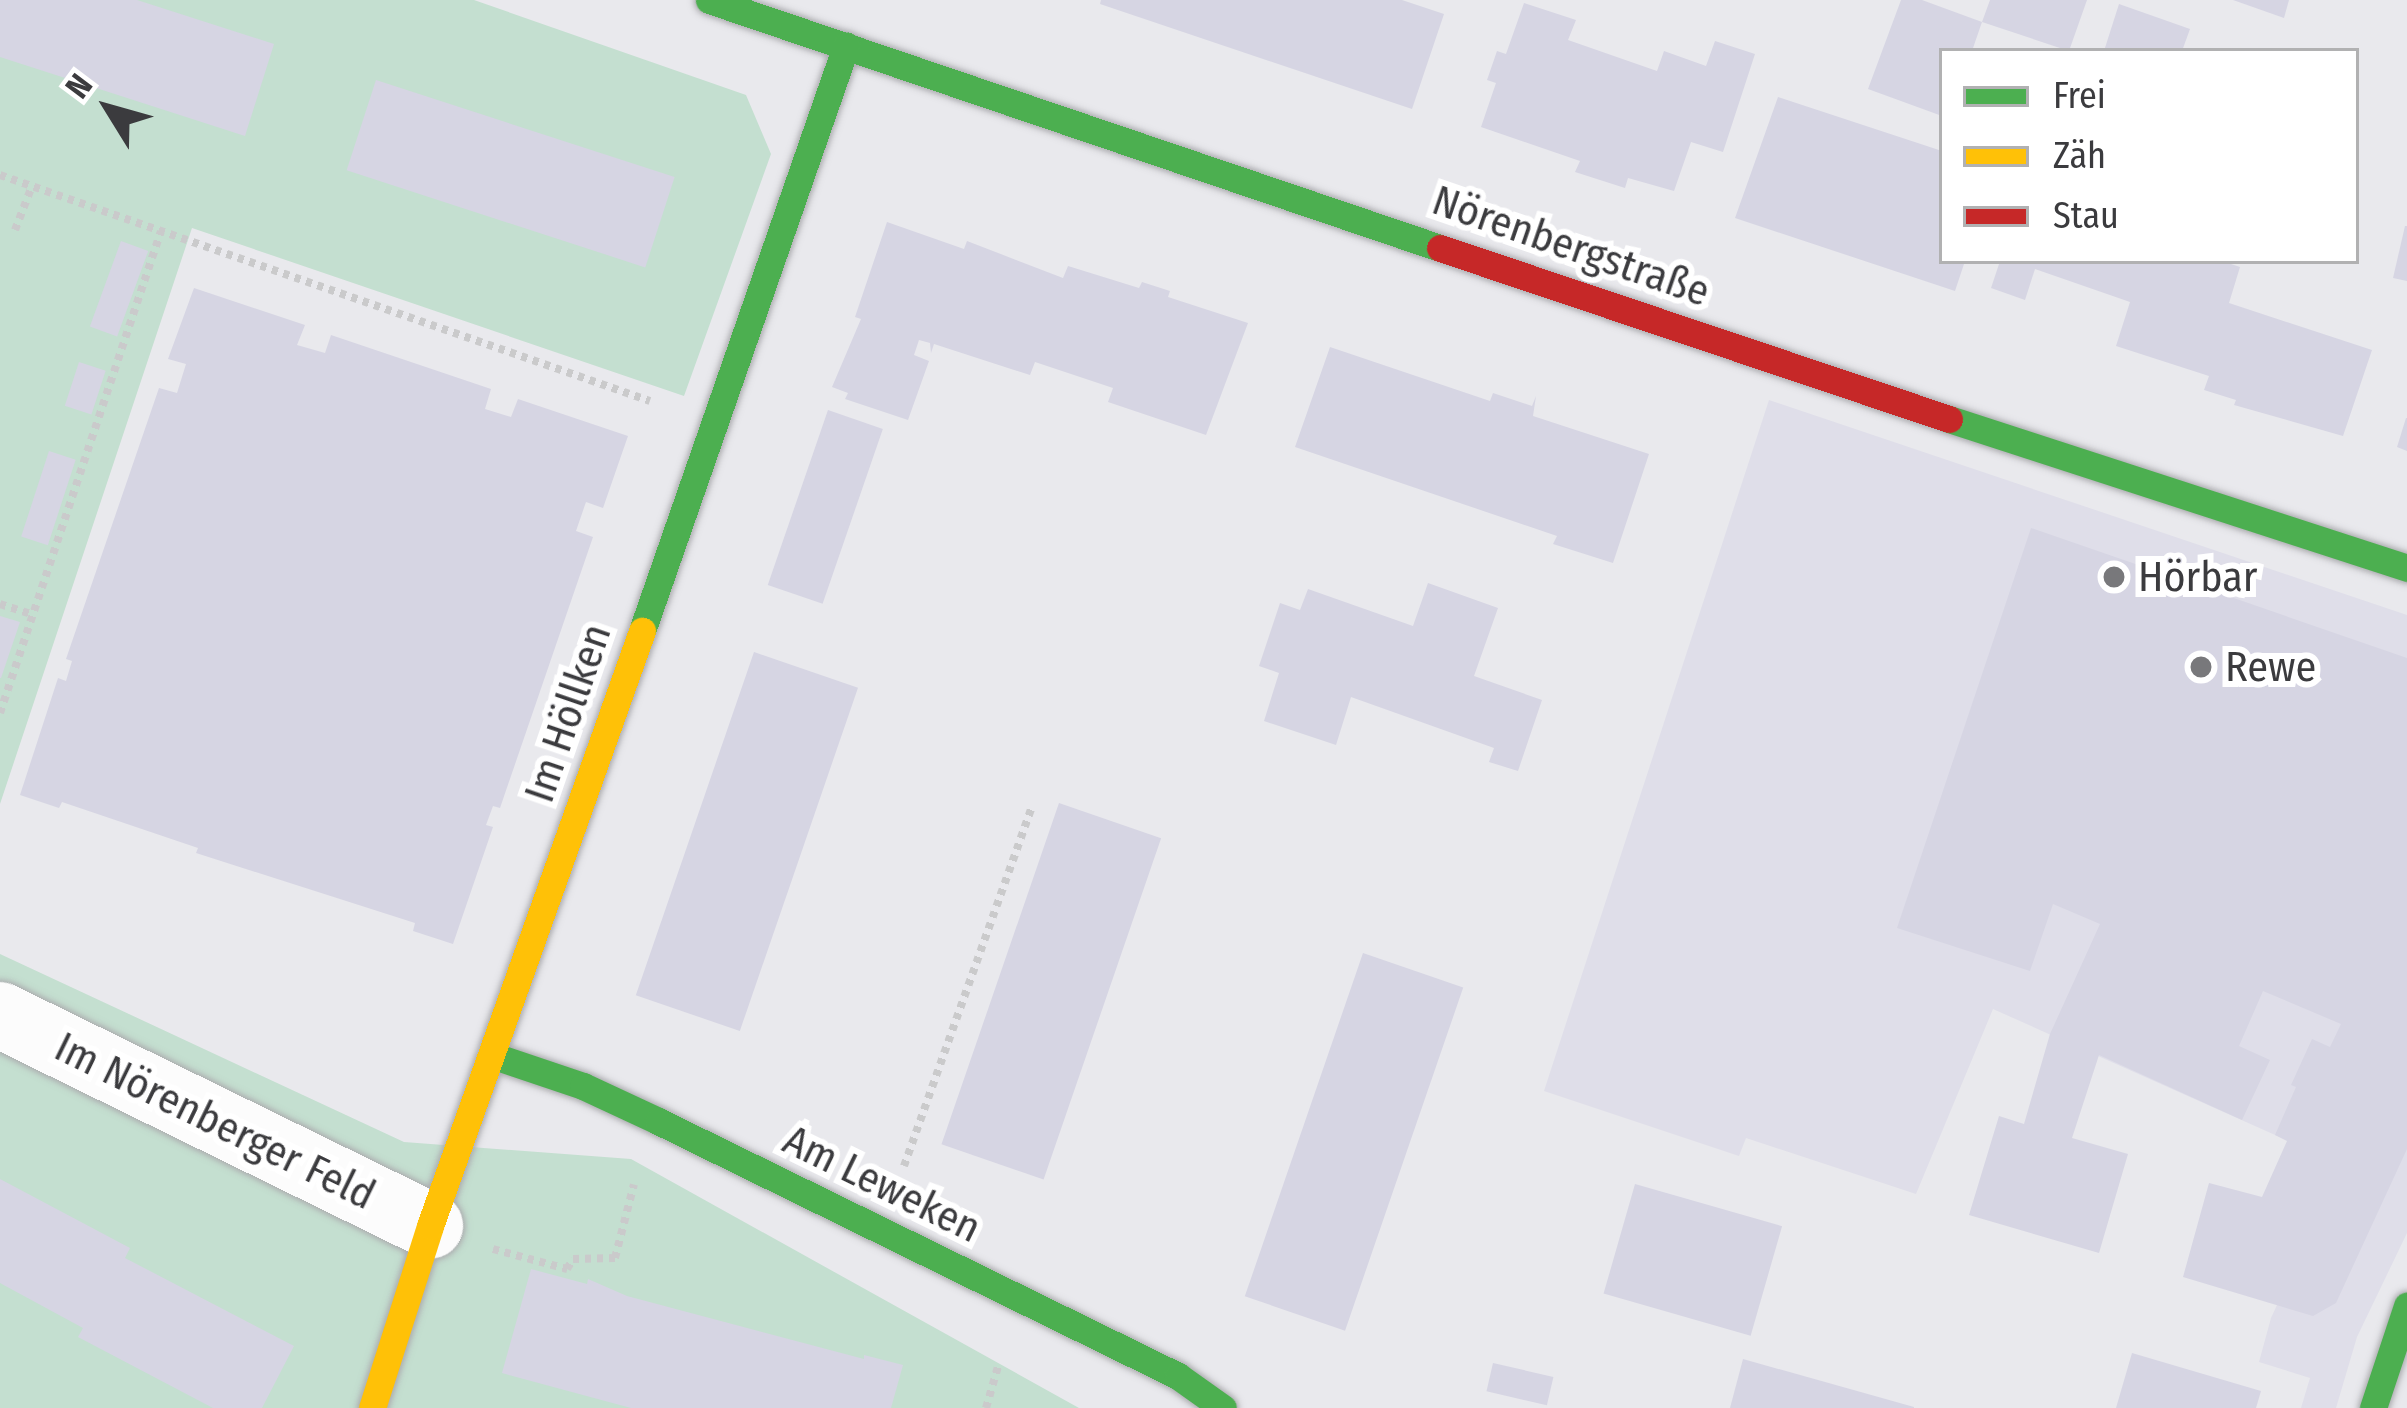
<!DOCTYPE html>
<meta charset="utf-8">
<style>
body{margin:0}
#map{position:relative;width:2407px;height:1408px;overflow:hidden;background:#e9e9ed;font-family:"Fira Sans Condensed",sans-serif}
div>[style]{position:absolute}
.built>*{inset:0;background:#dfdee9}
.green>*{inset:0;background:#c4dfd0}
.building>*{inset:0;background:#d6d5e3;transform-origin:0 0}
.path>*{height:8px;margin-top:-4px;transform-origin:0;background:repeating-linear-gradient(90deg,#cacacb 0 6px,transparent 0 12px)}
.roads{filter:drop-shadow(0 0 3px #ababae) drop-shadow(0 0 3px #ababae)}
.street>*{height:66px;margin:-33px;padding:0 33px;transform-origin:33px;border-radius:33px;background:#fcfcfc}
.fast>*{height:27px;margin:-13.5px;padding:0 13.5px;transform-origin:13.5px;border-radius:13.5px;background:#4caf50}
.slow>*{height:27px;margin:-13.5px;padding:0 13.5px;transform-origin:13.5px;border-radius:13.5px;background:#ffc107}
.jam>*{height:27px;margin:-13.5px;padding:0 13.5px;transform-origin:13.5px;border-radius:13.5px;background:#c62828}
.dots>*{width:33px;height:33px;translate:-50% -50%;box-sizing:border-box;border:6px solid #fff;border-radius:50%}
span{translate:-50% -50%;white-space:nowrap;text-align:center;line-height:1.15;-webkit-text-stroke:12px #fff;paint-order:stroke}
.street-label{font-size:42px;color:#3b3b3e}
.poi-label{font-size:42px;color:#3b3b3e}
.left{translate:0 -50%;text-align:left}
.legend{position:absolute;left:1939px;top:48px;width:420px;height:216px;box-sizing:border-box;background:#fff;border:3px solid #b1b1b2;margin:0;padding:15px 21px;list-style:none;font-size:36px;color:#3b3b3e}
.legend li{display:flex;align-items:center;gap:24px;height:60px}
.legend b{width:60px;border:3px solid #b1b1b2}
.north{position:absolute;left:48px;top:48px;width:120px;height:120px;-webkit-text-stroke:9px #fff;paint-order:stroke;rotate:307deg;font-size:33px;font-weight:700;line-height:48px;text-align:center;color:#3b3b3e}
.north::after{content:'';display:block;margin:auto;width:42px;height:54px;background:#3b3b3e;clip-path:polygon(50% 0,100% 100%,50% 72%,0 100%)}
</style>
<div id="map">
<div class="built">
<div style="clip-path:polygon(1769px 400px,2407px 615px,2407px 1233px,2357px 1337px,2336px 1408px,2301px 1408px,2310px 1378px,2259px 1362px,2271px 1318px,2342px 1165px,1993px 1009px,1916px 1194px,1746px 1138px,1739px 1156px,1544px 1091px)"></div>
</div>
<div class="green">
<div style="clip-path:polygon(0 0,474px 0,746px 95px,771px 154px,684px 396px,192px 228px,0 804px)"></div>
<div style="clip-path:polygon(0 954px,404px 1142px,631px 1159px,1079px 1408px,0 1408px)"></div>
</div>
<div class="building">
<div style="clip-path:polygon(0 0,137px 0,274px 44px,245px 136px,0 57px)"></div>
<div style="clip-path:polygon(1101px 0,1402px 0,1444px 14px,1412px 109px,1100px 4px)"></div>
<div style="clip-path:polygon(1901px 0,1922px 0,1982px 22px,1990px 0,2087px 0,2069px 51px,1982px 22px,1972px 51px,1942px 51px,1942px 116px,1868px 89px)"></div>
<div style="clip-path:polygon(2233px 0,2289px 0,2284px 18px)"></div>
<div style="clip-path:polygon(1524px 3px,1576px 20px,1568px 40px,1657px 71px,1664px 51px,1706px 66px,1715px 41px,1755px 54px,1723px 152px,1691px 142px,1674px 191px,1628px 178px,1625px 188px,1575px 172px,1580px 161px,1481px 127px,1496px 83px,1487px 80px,1497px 51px,1506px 54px)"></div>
<div style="clip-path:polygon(2119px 4px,2190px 29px,2182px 51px,2104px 51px)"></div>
<div style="left:376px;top:80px;width:314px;height:95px;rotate:18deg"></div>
<div style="clip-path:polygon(1778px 97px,1942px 151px,1942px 261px,1965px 261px,1955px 291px,1735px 218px)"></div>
<div style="clip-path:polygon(887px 222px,964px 249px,967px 241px,1063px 278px,1068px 266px,1139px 288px,1142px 282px,1170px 291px,1168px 297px,1248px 323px,1206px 435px,1108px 402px,1113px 388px,1035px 362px,1030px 375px,934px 344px,931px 353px,930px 343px,919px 340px,914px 355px,929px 361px,908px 420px,845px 399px,848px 393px,832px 387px,861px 319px,855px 317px)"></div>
<div style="clip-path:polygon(2405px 226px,2407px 226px,2407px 281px,2393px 278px)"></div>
<div style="left:121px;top:241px;width:29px;height:91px;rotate:20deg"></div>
<div style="clip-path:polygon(2000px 261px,2222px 261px,2240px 267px,2229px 303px,2372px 350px,2343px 436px,2234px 405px,2236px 400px,2204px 390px,2209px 376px,2116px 346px,2130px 302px,2035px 269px,2025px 300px,1991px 288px)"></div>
<div style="clip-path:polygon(194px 288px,305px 325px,297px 345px,325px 353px,331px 335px,491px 389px,485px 409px,511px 417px,518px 399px,628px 436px,603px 508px,586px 502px,576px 531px,593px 537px,500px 808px,493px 806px,486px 825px,493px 827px,453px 944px,413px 931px,415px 923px,196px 853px,198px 848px,62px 802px,59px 808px,20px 795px,58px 678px,66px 681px,72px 661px,66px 659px,159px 388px,177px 393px,186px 364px,168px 359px)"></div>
<div style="clip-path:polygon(1330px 347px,1490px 401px,1493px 393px,1532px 406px,1536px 396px,1533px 416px,1649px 454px,1613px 563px,1553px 544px,1557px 536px,1295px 447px)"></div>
<div style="left:79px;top:362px;width:28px;height:46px;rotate:18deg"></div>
<div style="left:828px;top:410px;width:58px;height:185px;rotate:19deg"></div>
<div style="clip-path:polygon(2406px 418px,2407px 418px,2407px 451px,2397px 447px)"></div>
<div style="left:49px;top:451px;width:28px;height:90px;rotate:18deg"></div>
<div style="clip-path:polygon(2031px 528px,2407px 658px,2407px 1149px,2336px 1303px,2313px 1316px,2183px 1277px,2209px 1183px,2262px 1197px,2287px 1141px,2275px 1135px,2296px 1087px,2291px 1085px,2312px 1039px,2330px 1047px,2341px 1024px,2263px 991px,2239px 1046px,2270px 1060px,2242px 1120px,2099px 1055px,2072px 1138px,2128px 1154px,2099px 1253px,1969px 1215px,1999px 1116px,2024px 1124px,2050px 1034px,2100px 924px,2053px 904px,2030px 971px,1897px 928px)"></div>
<div style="clip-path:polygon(1428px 583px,1498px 608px,1474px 676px,1542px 700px,1518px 771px,1489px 762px,1494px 748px,1351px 697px,1336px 745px,1264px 721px,1279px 673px,1259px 666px,1280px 603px,1300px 610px,1308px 589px,1413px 626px)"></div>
<div style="clip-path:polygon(0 616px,20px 622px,1px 678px,0 678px)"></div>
<div style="left:754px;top:652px;width:110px;height:363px;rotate:19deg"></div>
<div style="left:1059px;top:803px;width:108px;height:361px;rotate:19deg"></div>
<div style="left:1363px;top:953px;width:106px;height:363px;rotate:19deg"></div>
<div style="clip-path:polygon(0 1179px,130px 1248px,125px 1258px,294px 1346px,262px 1408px,213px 1408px,78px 1337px,83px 1328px,0 1283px)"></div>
<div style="left:1635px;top:1184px;width:153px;height:114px;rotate:16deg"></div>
<div style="clip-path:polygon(531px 1269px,587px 1284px,588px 1279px,627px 1296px,864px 1359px,864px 1355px,903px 1365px,891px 1408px,631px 1408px,502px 1373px)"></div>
<div style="clip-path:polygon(2132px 1353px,2261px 1391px,2256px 1408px,2116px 1408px)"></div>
<div style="clip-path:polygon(1743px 1359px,1914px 1407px,1914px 1408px,1730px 1408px)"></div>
<div style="left:1493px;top:1363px;width:62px;height:29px;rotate:13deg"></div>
</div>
<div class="path">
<div style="left:0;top:175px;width:688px;rotate:19.17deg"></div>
<div style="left:15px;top:230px;width:47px;rotate:-68.9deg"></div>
<div style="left:0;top:604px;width:35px;rotate:18deg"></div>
<div style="left:0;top:713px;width:508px;rotate:-71.53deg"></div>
<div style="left:904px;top:1166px;width:379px;rotate:-70.4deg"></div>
<div style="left:493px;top:1249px;width:77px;rotate:15.1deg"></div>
<div style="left:567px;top:1269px;width:12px;rotate:-59deg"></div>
<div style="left:573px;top:1259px;width:42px;rotate:-1.4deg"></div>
<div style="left:615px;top:1258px;width:76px;rotate:-75.6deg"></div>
<div style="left:986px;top:1408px;width:47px;rotate:-73.9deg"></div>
</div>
<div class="roads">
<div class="street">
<div style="left:0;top:1015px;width:479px;rotate:26.1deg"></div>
</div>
<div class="fast">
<div style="left:709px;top:0;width:772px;rotate:18.74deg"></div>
<div style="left:1949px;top:419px;width:482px;rotate:18deg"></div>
<div style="left:642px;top:631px;width:620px;rotate:-70.78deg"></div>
<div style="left:494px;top:1056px;width:94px;rotate:18.6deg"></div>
<div style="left:583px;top:1086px;width:83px;rotate:25deg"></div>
<div style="left:658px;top:1121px;width:579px;rotate:26.12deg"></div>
<div style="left:1178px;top:1376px;width:55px;rotate:35.4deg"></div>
<div style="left:2373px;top:1408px;width:108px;rotate:-71.6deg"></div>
</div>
<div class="slow">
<div style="left:372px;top:1408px;width:191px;rotate:-72.3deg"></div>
<div style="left:430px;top:1226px;width:632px;rotate:-70.39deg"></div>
</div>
<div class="jam">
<div style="left:1440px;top:248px;width:537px;rotate:18.57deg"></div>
</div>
</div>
<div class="dots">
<div style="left:2114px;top:577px;background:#78787b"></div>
<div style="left:2201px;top:667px;background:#78787b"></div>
</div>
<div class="street-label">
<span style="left:1571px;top:246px;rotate:19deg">Nörenbergstraße</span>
<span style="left:568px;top:713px;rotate:-71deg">Im Höllken</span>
<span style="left:215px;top:1121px;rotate:26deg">Im Nörenberger Feld</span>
<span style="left:882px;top:1184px;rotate:26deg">Am Leweken</span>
</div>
<div class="poi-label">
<span class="left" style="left:2138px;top:577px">Hörbar</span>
<span class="left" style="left:2225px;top:667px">Rewe</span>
</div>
<ul class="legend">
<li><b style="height:15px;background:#4caf50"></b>Frei</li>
<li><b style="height:15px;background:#ffc107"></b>Zäh</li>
<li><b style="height:15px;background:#c62828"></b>Stau</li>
</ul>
<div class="north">N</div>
</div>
